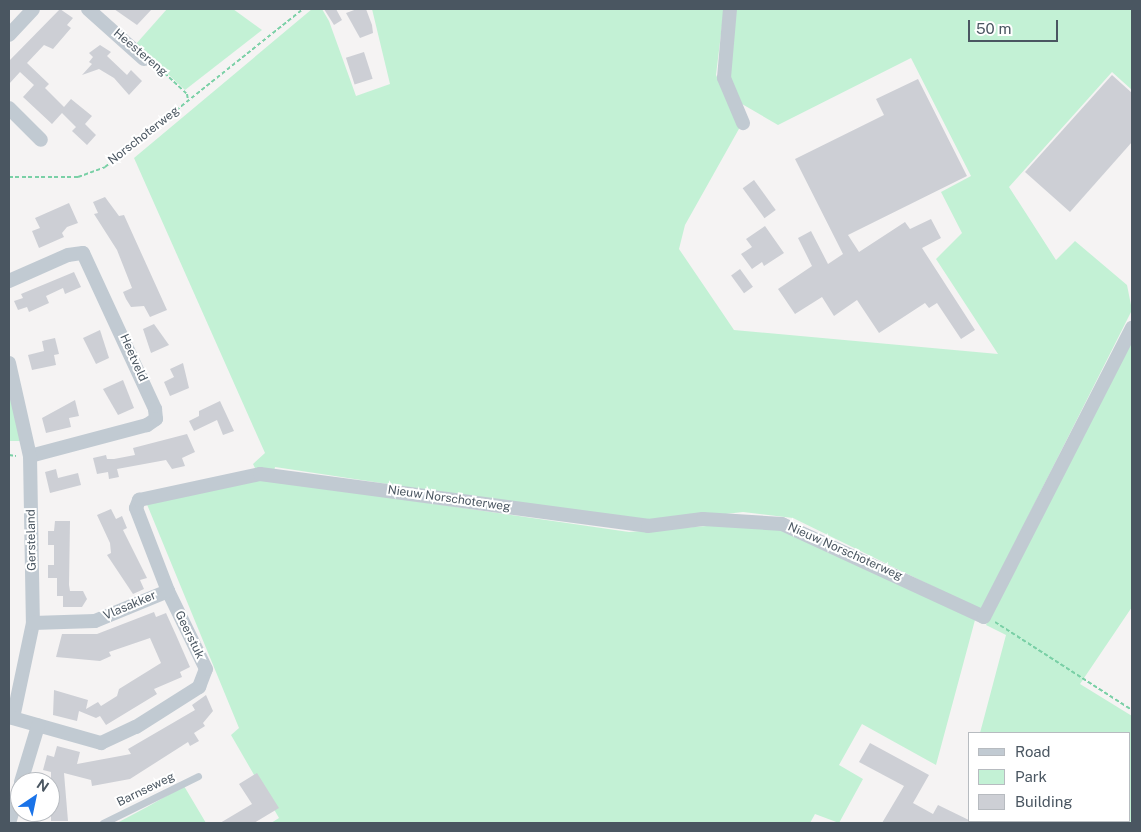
<!DOCTYPE html>
<style>
body{margin:0}
#map{position:relative;width:1141px;height:832px;overflow:hidden;background:#f5f3f3;font-family:"Public Sans",sans-serif}
div>[style]{position:absolute}
.green>*{inset:0;background:#c3f1d5}
.building>*{inset:0;background:#cdcfd5;transform-origin:0 0}
.path>*{height:2px;margin-top:-1px;transform-origin:0;background:repeating-linear-gradient(90deg,#7ad0a6 0 4px,transparent 0 6.5px)}
.service>*{height:7px;margin:-3.5px;padding:0 3.5px;transform-origin:3.5px;border-radius:3.5px;background:#c1cad2}
.minor>*{height:14px;margin:-7px;padding:0 7px;transform-origin:7px;border-radius:7px;background:#c1cad2}
span{translate:-50% -50%;white-space:nowrap;text-align:center;line-height:1.15;-webkit-text-stroke:4px #fff;paint-order:stroke}
.street-label{font-size:12px;color:#4a5661}
.frame{position:absolute;inset:0;border:10px solid #4a5661;pointer-events:none}
.legend{position:absolute;left:968px;top:732px;width:162px;height:90px;box-sizing:border-box;background:#fff;border:1px solid #b7bbc0;margin:0;padding:6px 9px;list-style:none;font-size:15px;color:#4a5661}
.legend li{display:flex;align-items:center;gap:10px;height:25px}
.legend b{width:25px;border:1px solid #b7bbc0}
.north{position:absolute;left:10px;top:772px;width:50px;height:50px;box-sizing:border-box;background:#fff;border:1px solid #b7bbc0;border-radius:50%;rotate:34deg;font-size:14px;font-weight:700;line-height:20px;text-align:center;color:#4a5661}
.north::after{content:'';display:block;margin:auto;width:18px;height:22px;background:#1a73e8;clip-path:polygon(50% 0,100% 100%,50% 72%,0 100%)}
.scale{position:absolute;left:968px;top:20px;width:90px;height:22px;box-sizing:border-box;border:2px solid #4a5661;border-top:0;padding-left:6px;font-size:15px;line-height:18px;white-space:nowrap;color:#4a5661;-webkit-text-stroke:4px #fff;paint-order:stroke}
</style>
<div id="map">
<div class="green">
<div style="clip-path:polygon(167px 9px,233px 9px,262px 30px,185px 90px,136px 44px)"></div>
<div style="clip-path:polygon(312px 9px,322px 9px,329px 21px,356px 96px,390px 84px,372px 9px,724px 9px,716px 75px,740px 127px,685px 225px,679px 249px,734px 330px,998px 354px,936px 259px,962px 233px,941px 192px,971px 176px,911px 58px,778px 125px,742px 104px,729px 76px,736px 9px,1132px 9px,1132px 90px,1112px 72px,1009px 187px,1056px 260px,1075px 241px,1127px 285px,1132px 310px,981px 610px,793px 518px,743px 512px,646px 523px,275px 467px,274px 472px,256px 470px,253px 464px,265px 453px,134px 158px)"></div>
<div style="clip-path:polygon(1132px 339px,1132px 607px,1080px 684px,1132px 716px,1132px 823px,998px 823px,1130px 821px,1130px 733px,980px 733px,1006px 635px,986px 625px)"></div>
<div style="clip-path:polygon(9px 390px,21px 441px,9px 441px)"></div>
<div style="clip-path:polygon(255px 478px,629px 532px,745px 523px,786px 529px,975px 620px,936px 765px,862px 724px,839px 765px,863px 779px,839px 823px,815px 814px,810px 823px,271px 823px,279px 818px,231px 735px,239px 728px,146px 502px)"></div>
<div style="clip-path:polygon(184px 786px,206px 823px,117px 823px,147px 807px)"></div>
</div>
<div class="building">
<div style="clip-path:polygon(60px 9px,73px 18px,67px 25px,71px 28px,53px 49px,44px 45px,27px 63px,49px 84px,45px 88px,64px 107px,71px 99px,92px 116px,85px 124px,96px 135px,87px 145px,72px 131px,76px 127px,62px 113px,52px 124px,23px 97px,34px 85px,20px 72px,9px 84px,9px 61px)"></div>
<div style="clip-path:polygon(114px 9px,152px 9px,137px 25px)"></div>
<div style="clip-path:polygon(324px 9px,336px 9px,342px 20px,334px 25px)"></div>
<div style="clip-path:polygon(357px 9px,366px 9px,372px 25px,373px 33px,360px 38px,346px 13px)"></div>
<div style="clip-path:polygon(100px 45px,111px 52px,107px 56px,127px 75px,131px 70px,142px 81px,129px 95px,114px 78px,99px 69px,82px 75px,92px 64px,89px 62px,93px 57px,89px 53px)"></div>
<div style="left:364px;top:52px;width:28px;height:19px;rotate:72deg"></div>
<div style="clip-path:polygon(1112px 75px,1132px 93px,1132px 142px,1070px 212px,1025px 172px)"></div>
<div style="clip-path:polygon(918px 79px,967px 176px,848px 235px,859px 252px,905px 222px,910px 229px,931px 219px,941px 238px,922px 248px,975px 330px,961px 339px,937px 303px,929px 308px,925px 303px,879px 333px,857px 300px,834px 316px,822px 297px,795px 314px,778px 289px,812px 266px,798px 238px,811px 231px,828px 264px,843px 254px,795px 159px,884px 115px,876px 99px)"></div>
<div style="left:754px;top:180px;width:37px;height:14px;rotate:54deg"></div>
<div style="clip-path:polygon(105px 197px,119px 216px,124px 215px,167px 310px,150px 317px,144px 306px,131px 307px,126px 299px,123px 292px,132px 288px,117px 250px,94px 214px,98px 213px,93px 202px)"></div>
<div style="clip-path:polygon(69px 203px,78px 223px,67px 227px,62px 233px,64px 237px,39px 248px,32px 231px,40px 228px,35px 218px)"></div>
<div style="clip-path:polygon(765px 226px,784px 253px,764px 266px,762px 262px,752px 269px,741px 254px,752px 247px,746px 239px)"></div>
<div style="left:740px;top:269px;width:22px;height:11px;rotate:54deg"></div>
<div style="clip-path:polygon(74px 272px,81px 287px,65px 294px,63px 288px,46px 296px,49px 303px,29px 312px,27px 307px,18px 310px,14px 301px,23px 298px,21px 294px)"></div>
<div style="clip-path:polygon(154px 324px,169px 345px,151px 353px,143px 329px)"></div>
<div style="clip-path:polygon(100px 330px,109px 358px,96px 364px,83px 338px)"></div>
<div style="clip-path:polygon(55px 338px,59px 354px,54px 355px,56px 365px,32px 370px,28px 355px,44px 351px,42px 341px)"></div>
<div style="clip-path:polygon(183px 363px,189px 388px,170px 396px,164px 382px,174px 377px,170px 369px)"></div>
<div style="clip-path:polygon(123px 380px,134px 408px,118px 415px,103px 389px)"></div>
<div style="clip-path:polygon(75px 400px,79px 416px,69px 418px,71px 427px,46px 433px,42px 418px)"></div>
<div style="clip-path:polygon(220px 401px,234px 431px,223px 435px,217px 420px,194px 431px,189px 421px,199px 416px,199px 411px)"></div>
<div style="clip-path:polygon(187px 434px,195px 452px,182px 458px,185px 466px,172px 469px,166px 460px,117px 469px,119px 477px,109px 479px,108px 472px,97px 474px,93px 458px,106px 455px,107px 459px,114px 459px,135px 455px,133px 448px)"></div>
<div style="clip-path:polygon(56px 469px,58px 478px,78px 473px,81px 485px,50px 493px,45px 472px)"></div>
<div style="clip-path:polygon(111px 509px,116px 519px,122px 516px,127px 528px,123px 530px,147px 578px,140px 580px,144px 589px,133px 594px,107px 555px,111px 553px,110px 543px,97px 515px)"></div>
<div style="clip-path:polygon(55px 521px,70px 521px,69px 585px,70px 591px,83px 591px,87px 599px,82px 607px,63px 607px,63px 596px,57px 596px,57px 578px,48px 578px,48px 565px,54px 565px,54px 545px,48px 545px,48px 531px,54px 531px)"></div>
<div style="clip-path:polygon(154px 612px,156px 617px,166px 613px,176px 635px,190px 667px,180px 672px,182px 677px,154px 689px,157px 694px,106px 725px,100px 716px,96px 718px,79px 711px,77px 721px,53px 715px,54px 690px,88px 700px,86px 709px,98px 702px,101px 706px,117px 696px,119px 689px,161px 663px,150px 638px,109px 652px,111px 656px,100px 661px,56px 657px,62px 634px,97px 634px)"></div>
<div style="clip-path:polygon(206px 695px,213px 711px,203px 723px,205px 726px,194px 733px,199px 741px,190px 746px,188px 742px,130px 779px,92px 786px,91px 780px,64px 773px,68px 821px,51px 821px,51px 772px,43px 770px,47px 755px,54px 757px,57px 746px,80px 752px,77px 764px,131px 754px,128px 749px,195px 710px,192px 705px)"></div>
<div style="clip-path:polygon(870px 743px,929px 775px,913px 803px,933px 814px,938px 805px,975px 823px,882px 823px,904px 786px,859px 762px)"></div>
<div style="clip-path:polygon(257px 773px,279px 808px,254px 823px,220px 823px,252px 804px,239px 784px)"></div>
</div>
<div class="path">
<div style="left:155px;top:64px;width:44px;rotate:43.2deg"></div>
<div style="left:187px;top:94px;width:6px;rotate:81deg"></div>
<div style="left:9px;top:177px;width:69px"></div>
<div style="left:78px;top:177px;width:29px;rotate:-20deg"></div>
<div style="left:105px;top:167px;width:253px;rotate:-38.6deg"></div>
<div style="left:9px;top:455px;width:7px;rotate:8deg"></div>
<div style="left:995px;top:622px;width:163px;rotate:32.7deg"></div>
</div>
<div class="service">
<div style="left:103px;top:823px;width:106px;rotate:-26.3deg"></div>
</div>
<div class="minor">
<div style="left:88px;top:9px;width:75px;rotate:41.8deg"></div>
<div style="left:730px;top:9px;width:69px;rotate:95deg"></div>
<div style="left:724px;top:78px;width:49px;rotate:67.1deg"></div>
<div style="left:9px;top:35px;width:35px;rotate:-47deg"></div>
<div style="left:9px;top:108px;width:45px;rotate:45deg"></div>
<div style="left:9px;top:281px;width:64px;rotate:-23.8deg"></div>
<div style="left:68px;top:255px;width:15px;rotate:-8deg"></div>
<div style="left:83px;top:253px;width:172px;rotate:65.2deg"></div>
<div style="left:155px;top:409px;width:10px;rotate:84deg"></div>
<div style="left:156px;top:419px;width:11px;rotate:146deg"></div>
<div style="left:147px;top:425px;width:121px;rotate:165.2deg"></div>
<div style="left:9px;top:363px;width:95px;rotate:77.3deg"></div>
<div style="left:30px;top:456px;width:167px;rotate:89deg"></div>
<div style="left:33px;top:623px;width:97px;rotate:101.9deg"></div>
<div style="left:33px;top:623px;width:62px;rotate:-1.8deg"></div>
<div style="left:95px;top:621px;width:79px;rotate:-22.3deg"></div>
<div style="left:9px;top:717px;width:96px;rotate:15.8deg"></div>
<div style="left:101px;top:743px;width:38px;rotate:-25deg"></div>
<div style="left:136px;top:727px;width:75px;rotate:-32.4deg"></div>
<div style="left:199px;top:687px;width:19px;rotate:-69deg"></div>
<div style="left:206px;top:669px;width:87px;rotate:-116deg"></div>
<div style="left:168px;top:591px;width:89px;rotate:-111.1deg"></div>
<div style="left:136px;top:508px;width:9px;rotate:-69deg"></div>
<div style="left:139px;top:500px;width:124px;rotate:-12.1deg"></div>
<div style="left:260px;top:474px;width:391px;rotate:7.6deg"></div>
<div style="left:648px;top:526px;width:55px;rotate:-7.3deg"></div>
<div style="left:703px;top:519px;width:79px;rotate:3.6deg"></div>
<div style="left:782px;top:524px;width:222px;rotate:24.7deg"></div>
<div style="left:984px;top:617px;width:325px;rotate:-62.9deg"></div>
<div style="left:21px;top:782px;width:59px;rotate:-73.1deg"></div>
<div style="left:9px;top:823px;width:39px;rotate:-73deg"></div>
</div>
<div class="street-label">
<span style="left:140px;top:53px;rotate:40deg">Heestereng</span>
<span style="left:144px;top:136px;rotate:-38deg">Norschoterweg</span>
<span style="left:133px;top:358px;rotate:66deg">Heetveld</span>
<span style="left:449px;top:499px;rotate:8deg">Nieuw Norschoterweg</span>
<span style="left:32px;top:540px;rotate:-91deg">Gersteland</span>
<span style="left:845px;top:552px;rotate:24deg">Nieuw Norschoterweg</span>
<span style="left:130px;top:606px;rotate:-23deg">Vlasakker</span>
<span style="left:189px;top:635px;rotate:64deg">Geerstuk</span>
<span style="left:146px;top:790px;rotate:-26deg">Barnseweg</span>
</div>
<div class="frame"></div>
<ul class="legend">
<li><b style="height:6px;background:#c1cad2"></b>Road</li>
<li><b style="height:14px;background:#c3f1d5"></b>Park</li>
<li><b style="height:14px;background:#cdcfd5"></b>Building</li>
</ul>
<div class="north">N</div>
<div class="scale">50 m</div>
</div>
